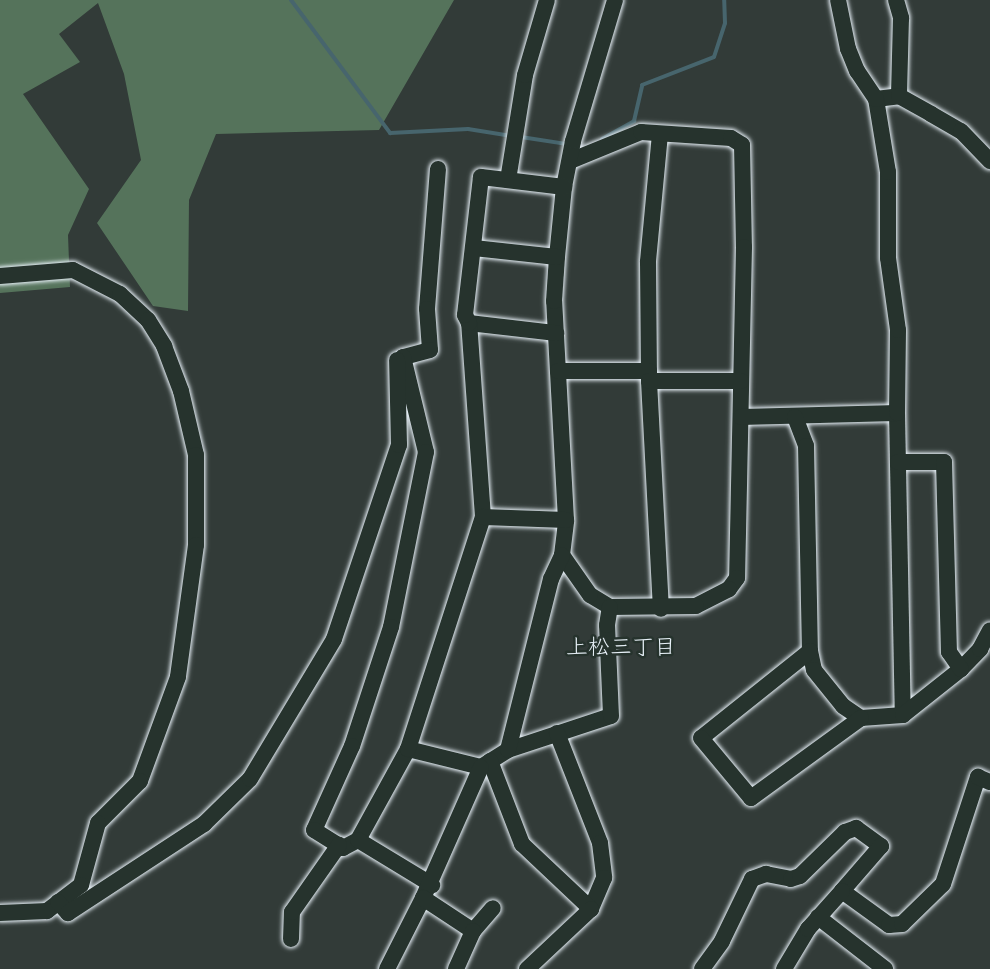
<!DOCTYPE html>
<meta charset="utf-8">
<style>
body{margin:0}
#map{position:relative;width:990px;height:969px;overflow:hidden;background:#323b38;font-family:"Gochi Hand","Klee One",sans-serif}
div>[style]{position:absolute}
.green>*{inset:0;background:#55735b}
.stream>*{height:4px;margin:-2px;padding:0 2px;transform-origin:2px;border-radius:2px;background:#47656d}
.roads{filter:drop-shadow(0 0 2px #e8f1f8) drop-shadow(0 0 2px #e8f1f8)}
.minor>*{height:16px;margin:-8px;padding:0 8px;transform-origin:8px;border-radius:8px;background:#26332d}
span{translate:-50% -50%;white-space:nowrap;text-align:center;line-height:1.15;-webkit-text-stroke:5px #26332d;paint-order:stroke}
.neighbourhood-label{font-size:22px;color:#e8f1f8}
</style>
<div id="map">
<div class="green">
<div style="clip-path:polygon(0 0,454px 0,379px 130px,216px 134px,189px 200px,188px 311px,153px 306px,97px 223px,141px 160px,124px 74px,98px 3px,59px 34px,80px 62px,23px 94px,89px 189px,68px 235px,70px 287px,0 293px)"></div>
</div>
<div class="stream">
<div style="left:291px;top:0;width:166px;rotate:53.3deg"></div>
<div style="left:390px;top:133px;width:78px;rotate:-2.9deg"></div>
<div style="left:468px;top:129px;width:44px;rotate:9.2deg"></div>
<div style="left:521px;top:137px;width:47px;rotate:8.7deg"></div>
<div style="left:602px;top:139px;width:37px;rotate:-29deg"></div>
<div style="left:634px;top:121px;width:37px;rotate:-77deg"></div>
<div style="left:642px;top:85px;width:77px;rotate:-21.3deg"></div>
<div style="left:714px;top:57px;width:36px;rotate:-72deg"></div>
<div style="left:725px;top:23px;width:23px;rotate:-92deg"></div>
</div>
<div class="roads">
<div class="minor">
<div style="left:896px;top:0;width:19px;rotate:74deg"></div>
<div style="left:901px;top:18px;width:78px;rotate:91.5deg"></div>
<div style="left:876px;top:99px;width:23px;rotate:-7deg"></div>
<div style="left:899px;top:96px;width:37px;rotate:29deg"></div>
<div style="left:931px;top:114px;width:34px;rotate:30deg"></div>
<div style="left:961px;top:131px;width:42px;rotate:46deg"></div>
<div style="left:660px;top:134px;width:129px;rotate:95.4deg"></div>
<div style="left:648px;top:262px;width:119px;rotate:89.5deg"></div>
<div style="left:649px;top:381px;width:228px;rotate:87deg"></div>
<div style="left:570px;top:161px;width:77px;rotate:-22.2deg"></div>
<div style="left:641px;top:132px;width:90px;rotate:3.8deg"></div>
<div style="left:731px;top:138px;width:13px;rotate:32deg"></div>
<div style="left:742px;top:145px;width:102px;rotate:88.9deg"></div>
<div style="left:744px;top:247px;width:331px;rotate:91.2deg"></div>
<div style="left:737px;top:578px;width:14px;rotate:126deg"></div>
<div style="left:729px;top:589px;width:37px;rotate:153deg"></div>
<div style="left:696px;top:606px;width:86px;rotate:179.3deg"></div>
<div style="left:610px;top:607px;width:23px;rotate:-149deg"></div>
<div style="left:590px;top:595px;width:49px;rotate:-125deg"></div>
<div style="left:562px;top:555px;width:35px;rotate:-83deg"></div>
<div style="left:566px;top:520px;width:219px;rotate:-93.1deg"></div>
<div style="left:554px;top:301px;width:44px;rotate:-86.1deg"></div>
<div style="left:557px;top:257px;width:70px;rotate:-84.3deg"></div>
<div style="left:564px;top:187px;width:47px;rotate:-78.9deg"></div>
<div style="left:573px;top:141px;width:147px;rotate:-73.4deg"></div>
<div style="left:438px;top:169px;width:140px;rotate:94.5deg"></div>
<div style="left:427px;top:309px;width:41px;rotate:85.8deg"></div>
<div style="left:430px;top:350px;width:28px;rotate:165deg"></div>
<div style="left:403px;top:357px;width:98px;rotate:76.4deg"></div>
<div style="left:426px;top:452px;width:178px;rotate:101.3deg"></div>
<div style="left:391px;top:627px;width:125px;rotate:108.1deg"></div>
<div style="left:352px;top:746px;width:92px;rotate:114.3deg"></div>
<div style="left:314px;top:830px;width:34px;rotate:32deg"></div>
<div style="left:343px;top:848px;width:17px;rotate:-28deg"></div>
<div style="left:358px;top:840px;width:104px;rotate:-61.2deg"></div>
<div style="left:408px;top:749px;width:75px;rotate:13.9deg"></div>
<div style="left:481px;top:767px;width:32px;rotate:-32deg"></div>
<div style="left:508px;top:750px;width:108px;rotate:-18.3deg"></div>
<div style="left:611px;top:716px;width:91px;rotate:-92.5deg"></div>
<div style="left:607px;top:625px;width:18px;rotate:-81deg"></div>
<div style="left:508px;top:180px;width:106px;rotate:-80.8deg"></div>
<div style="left:525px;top:75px;width:78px;rotate:-73.7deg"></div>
<div style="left:474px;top:248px;width:83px;rotate:6.2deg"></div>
<div style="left:0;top:276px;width:73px;rotate:-4.7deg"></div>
<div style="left:73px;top:270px;width:53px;rotate:27.1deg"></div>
<div style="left:120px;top:294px;width:38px;rotate:43deg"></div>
<div style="left:148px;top:320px;width:31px;rotate:58deg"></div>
<div style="left:164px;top:346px;width:48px;rotate:69.3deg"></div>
<div style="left:181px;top:391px;width:66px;rotate:76.8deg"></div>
<div style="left:196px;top:455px;width:90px;rotate:90deg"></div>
<div style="left:196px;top:545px;width:133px;rotate:97.8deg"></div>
<div style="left:178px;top:677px;width:111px;rotate:110.1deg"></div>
<div style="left:140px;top:781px;width:59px;rotate:135deg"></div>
<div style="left:98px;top:823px;width:64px;rotate:105.3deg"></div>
<div style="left:81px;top:885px;width:43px;rotate:142.6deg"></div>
<div style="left:47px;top:911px;width:47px;rotate:177.6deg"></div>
<div style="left:469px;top:323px;width:88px;rotate:6.6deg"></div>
<div style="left:558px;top:371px;width:91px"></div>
<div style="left:649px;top:381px;width:92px"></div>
<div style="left:897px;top:413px;width:302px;rotate:88.9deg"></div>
<div style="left:741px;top:417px;width:156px;rotate:-1.5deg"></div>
<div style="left:897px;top:413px;width:83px;rotate:-89.3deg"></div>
<div style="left:898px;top:330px;width:73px;rotate:-97.9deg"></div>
<div style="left:888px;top:258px;width:86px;rotate:-90deg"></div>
<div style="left:888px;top:172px;width:74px;rotate:-99.3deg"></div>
<div style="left:876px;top:99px;width:34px;rotate:-124deg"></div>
<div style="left:857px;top:71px;width:24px;rotate:-112deg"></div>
<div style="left:848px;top:49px;width:50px;rotate:-101.5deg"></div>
<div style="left:795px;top:417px;width:31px;rotate:69deg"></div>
<div style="left:806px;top:446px;width:205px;rotate:88.9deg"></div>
<div style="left:810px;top:651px;width:19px;rotate:78deg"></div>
<div style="left:814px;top:670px;width:46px;rotate:51.1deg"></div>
<div style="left:843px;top:706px;width:22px;rotate:34deg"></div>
<div style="left:861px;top:718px;width:42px;rotate:-4.1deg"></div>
<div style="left:903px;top:715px;width:74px;rotate:-38.4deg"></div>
<div style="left:961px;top:669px;width:28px;rotate:-46deg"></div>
<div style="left:980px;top:649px;width:21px;rotate:-62deg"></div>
<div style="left:898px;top:462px;width:46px"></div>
<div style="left:944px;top:462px;width:190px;rotate:88.5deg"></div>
<div style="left:949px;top:652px;width:21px;rotate:55deg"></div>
<div style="left:483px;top:517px;width:195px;rotate:-94.1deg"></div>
<div style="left:469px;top:323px;width:9px;rotate:-117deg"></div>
<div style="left:465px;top:315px;width:139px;rotate:-83.4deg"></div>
<div style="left:481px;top:177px;width:84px;rotate:6.9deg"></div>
<div style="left:810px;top:651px;width:139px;rotate:141.4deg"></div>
<div style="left:701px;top:738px;width:78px;rotate:50.2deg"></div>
<div style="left:751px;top:798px;width:136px;rotate:-36deg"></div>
<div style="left:557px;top:733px;width:118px;rotate:68.6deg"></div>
<div style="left:600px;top:843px;width:35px;rotate:83deg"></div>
<div style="left:604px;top:878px;width:34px;rotate:113deg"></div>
<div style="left:408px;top:749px;width:244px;rotate:-72.1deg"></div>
<div style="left:483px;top:517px;width:83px;rotate:2.1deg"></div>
<div style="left:508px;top:750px;width:176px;rotate:-75.9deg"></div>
<div style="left:551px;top:579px;width:26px;rotate:-65deg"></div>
<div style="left:490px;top:761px;width:89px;rotate:68.9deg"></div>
<div style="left:522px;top:844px;width:95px;rotate:43.3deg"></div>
<div style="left:591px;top:909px;width:88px;rotate:136.8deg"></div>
<div style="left:358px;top:840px;width:87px;rotate:31.3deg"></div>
<div style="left:423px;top:898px;width:143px;rotate:-66.1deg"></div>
<div style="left:58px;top:902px;width:15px;rotate:48deg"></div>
<div style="left:68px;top:913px;width:163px;rotate:-33.2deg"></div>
<div style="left:204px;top:824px;width:64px;rotate:-44.4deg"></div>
<div style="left:250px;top:779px;width:163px;rotate:-59deg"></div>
<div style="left:334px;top:639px;width:205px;rotate:-71.5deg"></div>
<div style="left:399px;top:445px;width:85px;rotate:-91.3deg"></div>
<div style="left:818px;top:917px;width:85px;rotate:37.8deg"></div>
<div style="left:473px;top:931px;width:30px;rotate:-49deg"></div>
<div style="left:291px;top:939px;width:27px;rotate:-88deg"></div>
<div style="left:292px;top:912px;width:82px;rotate:-55deg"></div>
<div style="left:387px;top:969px;width:80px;rotate:-63.1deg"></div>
<div style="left:423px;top:898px;width:60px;rotate:33.4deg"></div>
<div style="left:473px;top:931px;width:42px;rotate:114.1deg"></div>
<div style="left:702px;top:969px;width:34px;rotate:-54deg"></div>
<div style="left:722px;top:941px;width:69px;rotate:-64.2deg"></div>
<div style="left:752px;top:879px;width:15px;rotate:-20deg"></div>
<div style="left:766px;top:874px;width:25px;rotate:11deg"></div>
<div style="left:791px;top:879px;width:9px;rotate:-18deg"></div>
<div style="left:800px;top:876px;width:63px;rotate:-44.4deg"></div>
<div style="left:845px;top:832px;width:12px;rotate:-20deg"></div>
<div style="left:856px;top:828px;width:31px;rotate:36deg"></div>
<div style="left:881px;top:846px;width:60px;rotate:130.9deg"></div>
<div style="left:842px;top:891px;width:58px;rotate:35.9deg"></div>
<div style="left:889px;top:925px;width:13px;rotate:-4deg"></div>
<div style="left:902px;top:924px;width:57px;rotate:-44.3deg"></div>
<div style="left:943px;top:884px;width:113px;rotate:-71.9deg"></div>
<div style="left:978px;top:777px;width:13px;rotate:23deg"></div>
<div style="left:784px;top:969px;width:47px;rotate:-59deg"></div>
<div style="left:808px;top:929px;width:51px;rotate:-48.2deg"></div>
</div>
</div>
<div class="neighbourhood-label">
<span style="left:621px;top:651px">上松三丁目</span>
</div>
</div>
